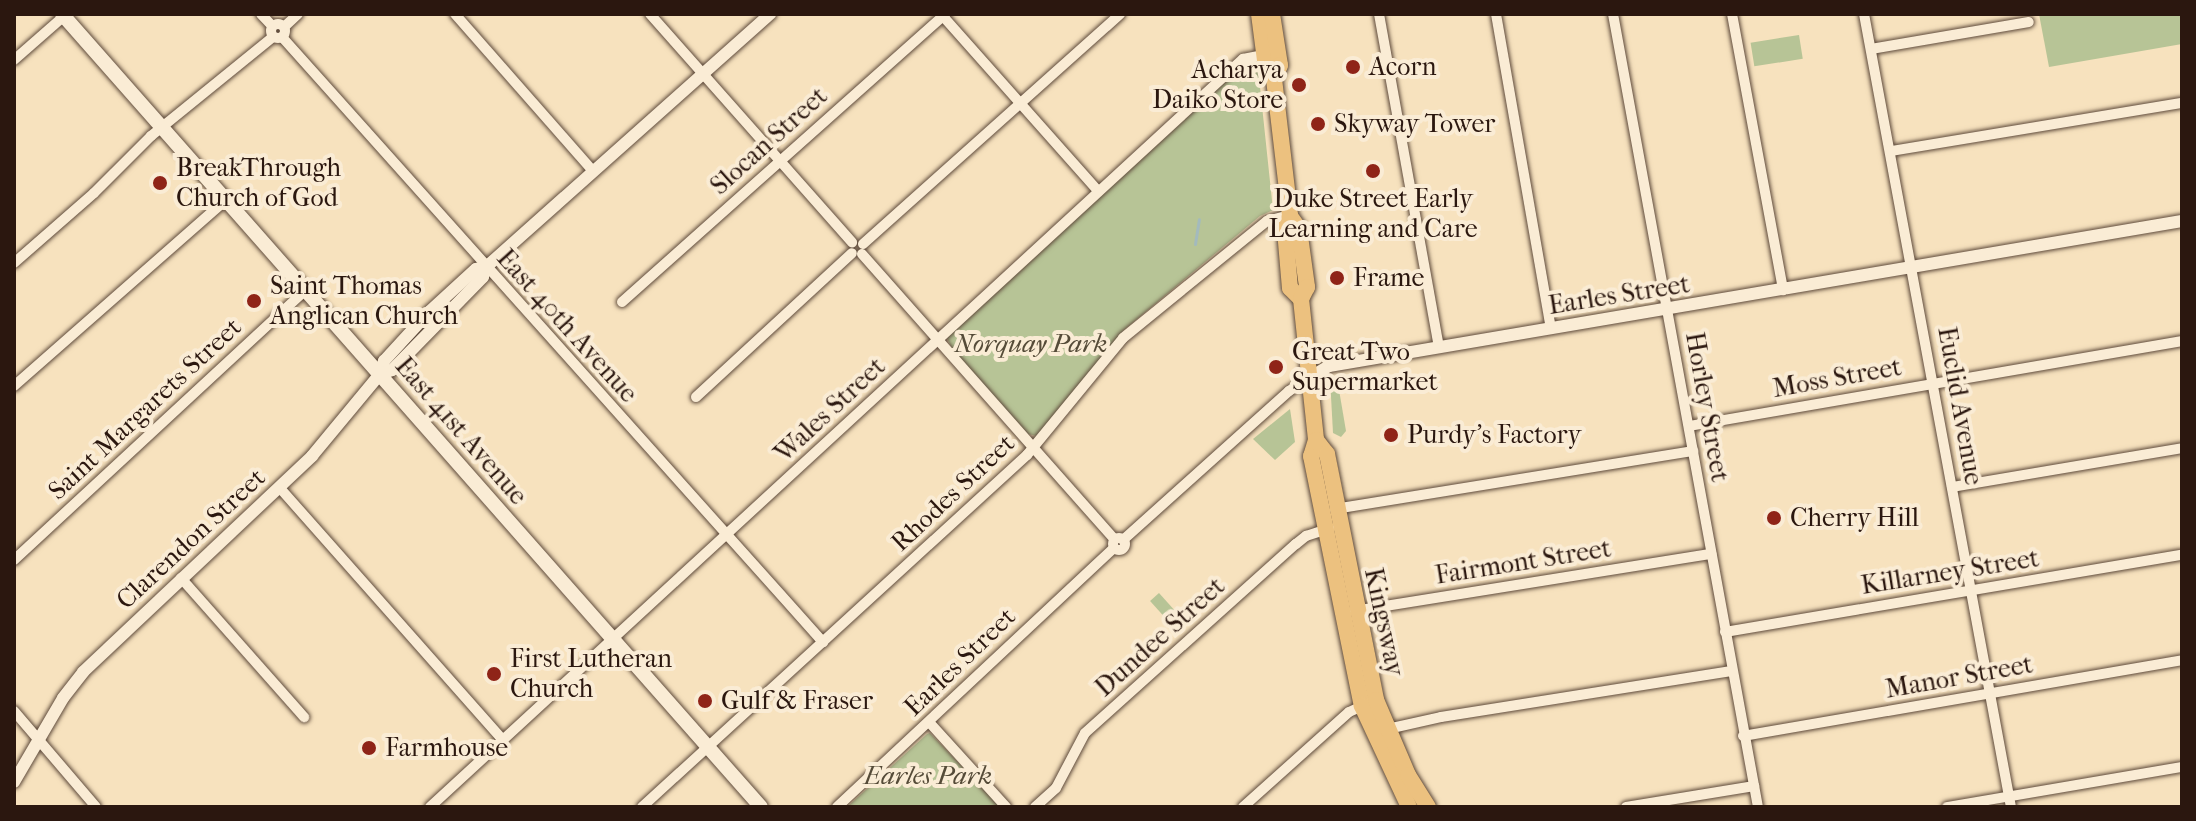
<!DOCTYPE html>
<style>
body{margin:0}
#map{position:relative;width:2196px;height:821px;overflow:hidden;background:#f7e2be;font-family:"IM FELL French Canon",serif}
div>[style]{position:absolute}
.green>*{inset:0;background:#b7c496;transform-origin:0 0}
.stream>*{height:3px;margin:-1.5px;padding:0 1.5px;transform-origin:1.5px;border-radius:1.5px;background:#a3babd}
.roads{filter:drop-shadow(0 0 2px #5e4a3b) drop-shadow(0 0 2px #5e4a3b)}
.minor>*{height:10px;margin:-5px;padding:0 5px;transform-origin:5px;border-radius:5px;background:#faecd5}
.minor>.ring{margin:-5px;padding:0;box-sizing:content-box;background:none;border:10px solid #faecd5;border-radius:50%}
.tertiary>*{height:12px;margin:-6px;padding:0 6px;transform-origin:6px;border-radius:6px;background:#faecd5}
.secondary>*{height:14px;margin:-7px;padding:0 7px;transform-origin:7px;border-radius:7px;background:#faecd5}
.primary>*{height:16px;margin:-8px;padding:0 8px;transform-origin:8px;border-radius:8px;background:#ecc17f}
.dots>*{width:22px;height:22px;translate:-50% -50%;box-sizing:border-box;border:4px solid #faecd5;border-radius:50%}
span{translate:-50% -50%;white-space:nowrap;text-align:center;line-height:1.15;-webkit-text-stroke:8px #faecd5;paint-order:stroke}
.poi-label{font-size:26px;color:#2b170f}
.left{translate:0 -50%;text-align:left}
.right{translate:-100% -50%;text-align:right}
.street-label{font-size:26px;color:#2b170f}
.park-label{font-size:26px;color:#554b38;font-style:italic}
.frame{position:absolute;inset:0;border:16px solid #2b170f;pointer-events:none}
</style>
<div id="map">
<div class="green">
<div style="clip-path:polygon(2039px 14px,2182px 14px,2182px 44px,2049px 67px)"></div>
<div style="left:1799px;top:35px;width:24px;height:49px;rotate:81deg"></div>
<div style="clip-path:polygon(1252px 63px,1258px 68px,1273px 210px,1260px 216px,1124px 330px,1037px 436px,1028px 434px,954px 353px,947px 338px,1244px 65px)"></div>
<div style="clip-path:polygon(1330px 378px,1337px 378px,1346px 431px,1341px 437px,1333px 433px)"></div>
<div style="clip-path:polygon(1290px 409px,1295px 442px,1275px 460px,1253px 439px)"></div>
<div style="left:1159px;top:593px;width:42px;height:12px;rotate:48deg"></div>
<div style="clip-path:polygon(930px 733px,1001px 807px,847px 807px,927px 734px)"></div>
</div>
<div class="stream">
<div style="left:1195px;top:244px;width:25px;rotate:-81deg"></div>
</div>
<div class="roads">
<div class="minor">
<div style="left:261px;top:14px;width:16px;rotate:47deg"></div>
<div style="left:455px;top:14px;width:209px;rotate:48.7deg"></div>
<div style="left:650px;top:14px;width:305px;rotate:48.5deg"></div>
<div style="left:941px;top:14px;width:237px;rotate:48.4deg"></div>
<div style="left:1379px;top:14px;width:338px;rotate:79.8deg"></div>
<div style="left:1496px;top:14px;width:319px;rotate:80.1deg"></div>
<div style="left:1613px;top:14px;width:806px;rotate:79.64deg"></div>
<div style="left:1732px;top:14px;width:281px;rotate:79.5deg"></div>
<div style="left:1864px;top:14px;width:807px;rotate:79.5deg"></div>
<div class="ring" style="left:271px;top:24px;width:4px;height:4px"></div>
<div style="left:284px;top:27px;width:19px;rotate:-43deg"></div>
<div style="left:282px;top:37px;width:812px;rotate:48.2deg"></div>
<div style="left:1871px;top:49px;width:160px;rotate:-9.7deg"></div>
<div style="left:14px;top:60px;width:67px;rotate:-41.3deg"></div>
<div style="left:1891px;top:151px;width:295px;rotate:-9.4deg"></div>
<div style="left:863px;top:244px;width:345px;rotate:-41.8deg"></div>
<div style="left:862px;top:254px;width:380px;rotate:48.5deg"></div>
<div style="left:14px;top:263px;width:106px;rotate:-41.2deg"></div>
<div style="left:94px;top:193px;width:81px;rotate:-45deg"></div>
<div style="left:151px;top:136px;width:157px;rotate:-39.1deg"></div>
<div style="left:622px;top:302px;width:433px;rotate:-41.7deg"></div>
<div style="left:14px;top:386px;width:282px;rotate:-41.3deg"></div>
<div style="left:696px;top:397px;width:212px;rotate:-42.7deg"></div>
<div style="left:1689px;top:426px;width:500px;rotate:-9.78deg"></div>
<div style="left:279px;top:487px;width:338px;rotate:48.5deg"></div>
<div style="left:1952px;top:487px;width:233px;rotate:-9.6deg"></div>
<div style="left:1335px;top:509px;width:363px;rotate:-9.2deg"></div>
<div class="ring" style="left:1113px;top:538px;width:2px;height:2px"></div>
<div style="left:1123px;top:540px;width:223px;rotate:-41.9deg"></div>
<div style="left:1289px;top:391px;width:24px;rotate:-33deg"></div>
<div style="left:14px;top:560px;width:398px;rotate:-42.8deg"></div>
<div style="left:181px;top:578px;width:186px;rotate:48.5deg"></div>
<div style="left:1354px;top:611px;width:362px;rotate:-9.1deg"></div>
<div style="left:1725px;top:632px;width:463px;rotate:-9.6deg"></div>
<div style="left:14px;top:711px;width:126px;rotate:49.5deg"></div>
<div style="left:929px;top:722px;width:115px;rotate:47.8deg"></div>
<div style="left:1383px;top:730px;width:59px;rotate:-12.6deg"></div>
<div style="left:1441px;top:717px;width:294px;rotate:-9deg"></div>
<div style="left:1743px;top:736px;width:446px;rotate:-9.8deg"></div>
<div style="left:430px;top:807px;width:1105px;rotate:-42.62deg"></div>
<div style="left:1243px;top:59px;width:21px;rotate:-11deg"></div>
<div style="left:642px;top:807px;width:522px;rotate:-42.44deg"></div>
<div style="left:1027px;top:455px;width:151px;rotate:-50.6deg"></div>
<div style="left:1123px;top:338px;width:186px;rotate:-39.1deg"></div>
<div style="left:1267px;top:221px;width:24px;rotate:-15deg"></div>
<div style="left:837px;top:807px;width:379px;rotate:-43.1deg"></div>
<div style="left:1035px;top:807px;width:28px;rotate:-42deg"></div>
<div style="left:1056px;top:788px;width:62px;rotate:-62.2deg"></div>
<div style="left:1085px;top:733px;width:283px;rotate:-41.9deg"></div>
<div style="left:1296px;top:544px;width:13px;rotate:-39deg"></div>
<div style="left:1306px;top:536px;width:25px;rotate:-18deg"></div>
<div style="left:1243px;top:807px;width:142px;rotate:-41.9deg"></div>
<div style="left:1349px;top:712px;width:20px;rotate:-24deg"></div>
<div style="left:1626px;top:807px;width:130px;rotate:-9.3deg"></div>
<div style="left:1947px;top:807px;width:238px;rotate:-9.7deg"></div>
</div>
<div class="tertiary">
<div style="left:380px;top:374px;width:13px;rotate:-18deg"></div>
<div style="left:392px;top:370px;width:130px;rotate:-45.6deg"></div>
<div style="left:483px;top:277px;width:9px;rotate:-77deg"></div>
<div style="left:1309px;top:378px;width:23px;rotate:-31deg"></div>
<div style="left:1329px;top:366px;width:865px;rotate:-9.65deg"></div>
<div style="left:14px;top:782px;width:97px;rotate:-59.7deg"></div>
<div style="left:63px;top:698px;width:33px;rotate:-52deg"></div>
<div style="left:83px;top:672px;width:315px;rotate:-43.3deg"></div>
<div style="left:312px;top:456px;width:107px;rotate:-50.3deg"></div>
<div style="left:380px;top:374px;width:14px;rotate:-73deg"></div>
<div style="left:384px;top:361px;width:67px;rotate:-47.4deg"></div>
<div style="left:429px;top:312px;width:64px;rotate:-42.5deg"></div>
<div style="left:476px;top:269px;width:9px;rotate:-6deg"></div>
<div style="left:485px;top:268px;width:382px;rotate:-41.7deg"></div>
</div>
<div class="secondary">
<div style="left:62px;top:14px;width:1057px;rotate:48.61deg"></div>
</div>
<div class="primary">
<div style="left:1259px;top:14px;width:54px;rotate:82.6deg"></div>
<div style="left:1266px;top:68px;width:14px;rotate:54deg"></div>
<div style="left:1272px;top:14px;width:52px;rotate:81.1deg"></div>
<div style="left:1280px;top:65px;width:15px;rotate:113deg"></div>
<div style="left:1274px;top:79px;width:138px;rotate:83.3deg"></div>
<div style="left:1290px;top:216px;width:15px;rotate:110deg"></div>
<div style="left:1285px;top:230px;width:58px;rotate:85.1deg"></div>
<div style="left:1290px;top:288px;width:16px;rotate:45deg"></div>
<div style="left:1301px;top:299px;width:142px;rotate:83.9deg"></div>
<div style="left:1316px;top:440px;width:17px;rotate:107deg"></div>
<div style="left:1311px;top:456px;width:255px;rotate:78.5deg"></div>
<div style="left:1362px;top:706px;width:111px;rotate:65deg"></div>
<div style="left:1290px;top:216px;width:16px;rotate:55deg"></div>
<div style="left:1299px;top:229px;width:59px;rotate:82.1deg"></div>
<div style="left:1307px;top:287px;width:13px;rotate:117deg"></div>
<div style="left:1316px;top:440px;width:18px;rotate:52deg"></div>
<div style="left:1327px;top:454px;width:251px;rotate:78.7deg"></div>
<div style="left:1376px;top:700px;width:82px;rotate:66.9deg"></div>
<div style="left:1408px;top:775px;width:38px;rotate:58deg"></div>
</div>
</div>
<div class="dots">
<div style="left:1353px;top:67px;background:#8f2418"></div>
<div style="left:1299px;top:85px;background:#8f2418"></div>
<div style="left:1318px;top:124px;background:#8f2418"></div>
<div style="left:1373px;top:171px;background:#8f2418"></div>
<div style="left:160px;top:183px;background:#8f2418"></div>
<div style="left:1337px;top:278px;background:#8f2418"></div>
<div style="left:254px;top:301px;background:#8f2418"></div>
<div style="left:1276px;top:367px;background:#8f2418"></div>
<div style="left:1391px;top:435px;background:#8f2418"></div>
<div style="left:1774px;top:518px;background:#8f2418"></div>
<div style="left:494px;top:674px;background:#8f2418"></div>
<div style="left:705px;top:701px;background:#8f2418"></div>
<div style="left:369px;top:748px;background:#8f2418"></div>
</div>
<div class="poi-label">
<span class="left" style="left:1369px;top:67px">Acorn</span>
<span class="right" style="left:1283px;top:85px">Acharya<br>Daiko Store</span>
<span class="left" style="left:1334px;top:124px">Skyway Tower</span>
<span class="left" style="left:176px;top:183px">BreakThrough<br>Church of God</span>
<span style="left:1373px;top:214px">Duke Street Early<br>Learning and Care</span>
<span class="left" style="left:1353px;top:278px">Frame</span>
<span class="left" style="left:270px;top:301px">Saint Thomas<br>Anglican Church</span>
<span class="left" style="left:1292px;top:367px">Great Two<br>Supermarket</span>
<span class="left" style="left:1407px;top:435px">Purdy's Factory</span>
<span class="left" style="left:1790px;top:518px">Cherry Hill</span>
<span class="left" style="left:510px;top:674px">First Lutheran<br>Church</span>
<span class="left" style="left:721px;top:701px">Gulf &amp; Fraser</span>
<span class="left" style="left:385px;top:748px">Farmhouse</span>
</div>
<div class="street-label">
<span style="left:769px;top:141px;rotate:-42deg">Slocan Street</span>
<span style="left:1619px;top:295px;rotate:-9deg">Earles Street</span>
<span style="left:567px;top:326px;rotate:48deg">East 40th Avenue</span>
<span style="left:1837px;top:378px;rotate:-10deg">Moss Street</span>
<span style="left:1960px;top:406px;rotate:80deg">Euclid Avenue</span>
<span style="left:1707px;top:407px;rotate:80deg">Horley Street</span>
<span style="left:145px;top:409px;rotate:-43deg">Saint Margarets Street</span>
<span style="left:830px;top:410px;rotate:-43deg">Wales Street</span>
<span style="left:461px;top:431px;rotate:49deg">East 41st Avenue</span>
<span style="left:953px;top:493px;rotate:-43deg">Rhodes Street</span>
<span style="left:191px;top:539px;rotate:-43deg">Clarendon Street</span>
<span style="left:1523px;top:562px;rotate:-9deg">Fairmont Street</span>
<span style="left:1950px;top:572px;rotate:-9deg">Killarney Street</span>
<span style="left:1384px;top:622px;rotate:78deg">Kingsway</span>
<span style="left:1160px;top:637px;rotate:-42deg">Dundee Street</span>
<span style="left:960px;top:662px;rotate:-44deg">Earles Street</span>
<span style="left:1959px;top:677px;rotate:-10deg">Manor Street</span>
</div>
<div class="park-label">
<span style="left:1031px;top:344px">Norquay Park</span>
<span style="left:928px;top:776px">Earles Park</span>
</div>
<div class="frame"></div>
</div>
